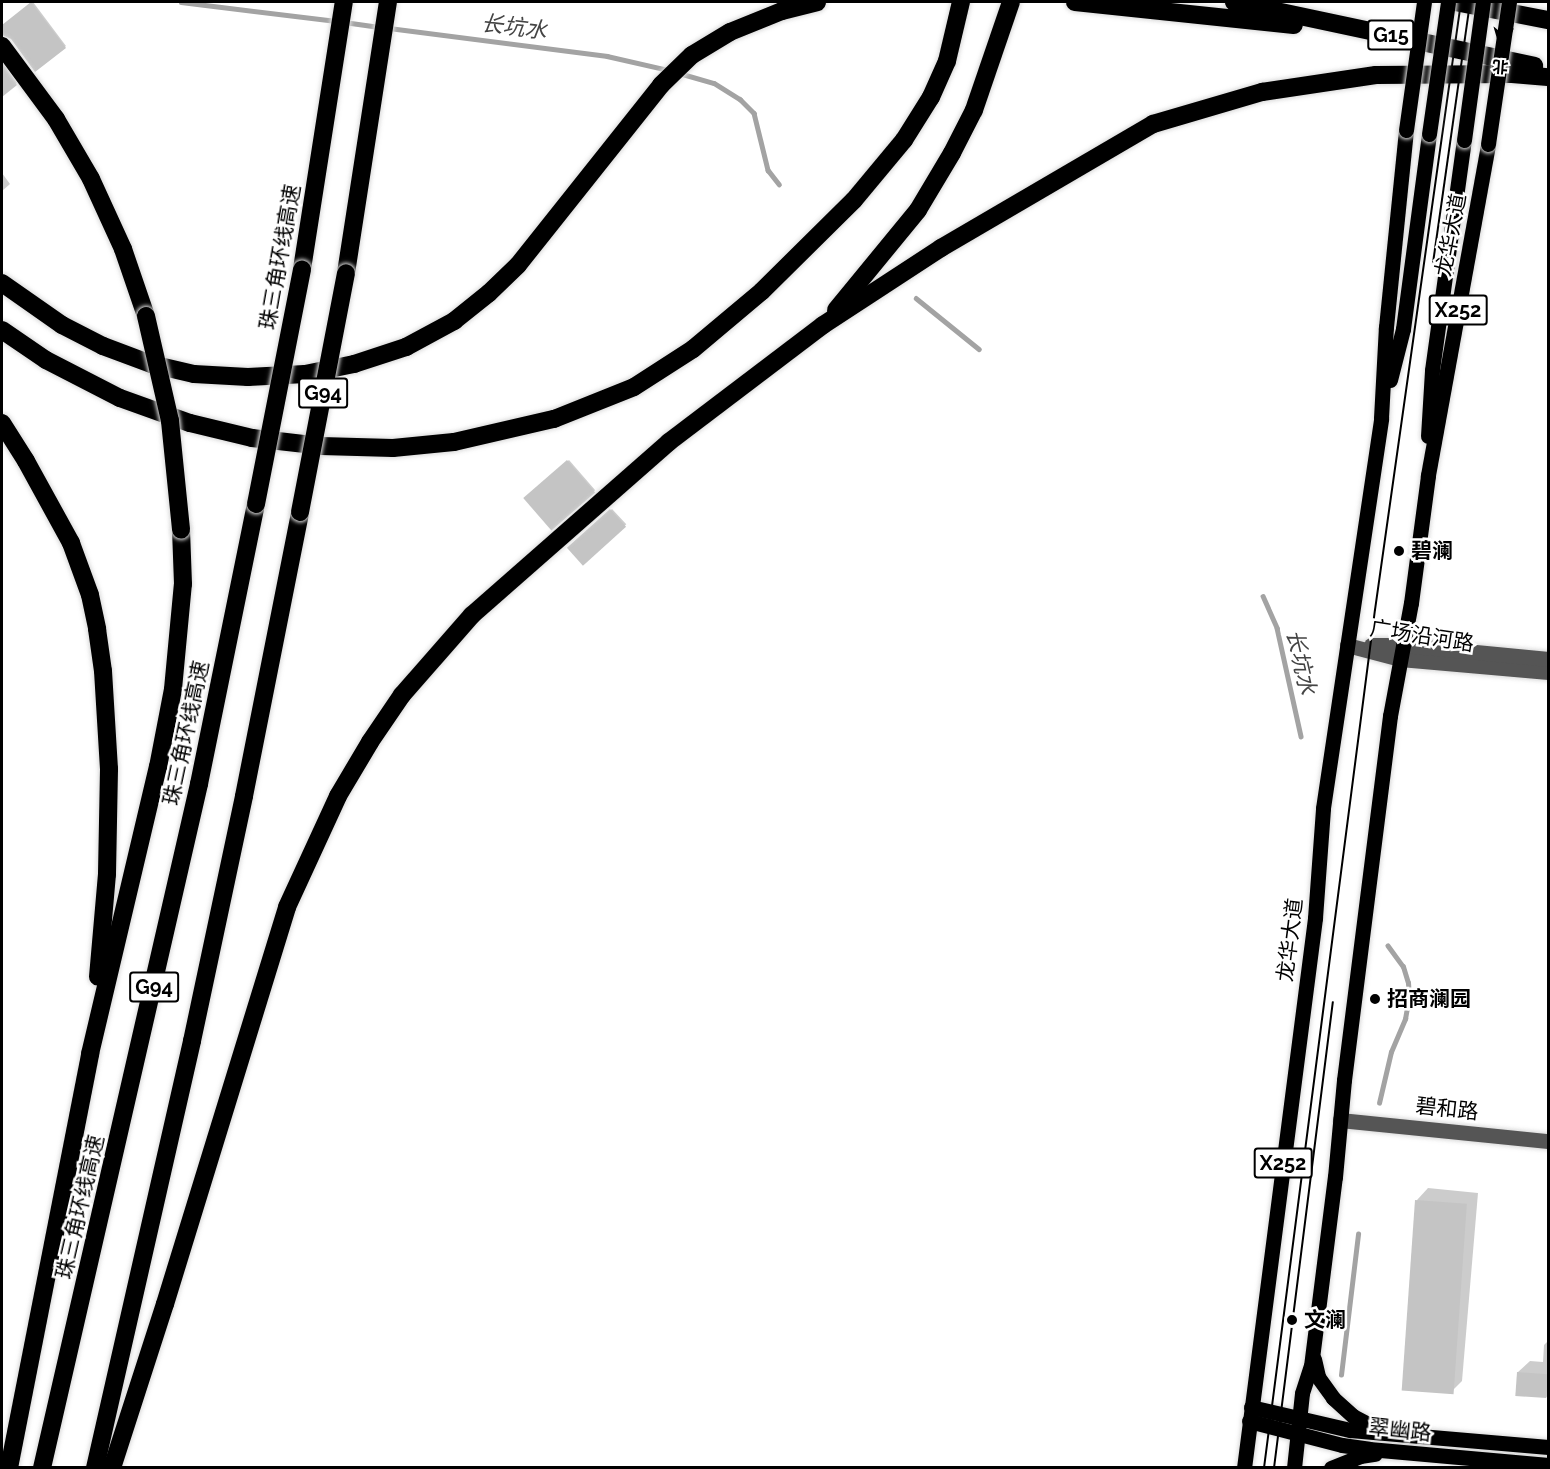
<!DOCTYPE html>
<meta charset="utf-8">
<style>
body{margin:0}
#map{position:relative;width:1550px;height:1469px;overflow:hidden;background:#fff;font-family:Raleway,"Noto Sans SC",sans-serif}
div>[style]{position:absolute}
.shadow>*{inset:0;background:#0003;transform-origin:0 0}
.stream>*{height:4.5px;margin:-2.25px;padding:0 2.25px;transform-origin:2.25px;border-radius:2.25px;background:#a3a3a3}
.building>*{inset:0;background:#c4c4c4;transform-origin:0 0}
.roads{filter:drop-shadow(0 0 2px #dbdbdb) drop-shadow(0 0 2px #dbdbdb)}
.minor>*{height:15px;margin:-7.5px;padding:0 7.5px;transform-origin:7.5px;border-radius:7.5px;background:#555}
.major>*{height:15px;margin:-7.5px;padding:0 7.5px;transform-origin:7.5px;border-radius:7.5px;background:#000}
.highway>*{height:18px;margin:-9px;padding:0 9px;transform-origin:9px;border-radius:9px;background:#000}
.tram>*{height:1.5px;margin:-0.75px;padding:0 0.75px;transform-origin:0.75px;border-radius:0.75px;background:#000}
.bridges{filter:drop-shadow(0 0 2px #dbdbdb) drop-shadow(0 0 2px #dbdbdb)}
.major-bridge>*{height:15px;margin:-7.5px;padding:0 7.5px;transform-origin:7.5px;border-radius:7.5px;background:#000}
.highway-bridge>*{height:18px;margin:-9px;padding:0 9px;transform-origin:9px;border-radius:9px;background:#000}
.dots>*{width:16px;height:16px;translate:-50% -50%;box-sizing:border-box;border:3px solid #fff;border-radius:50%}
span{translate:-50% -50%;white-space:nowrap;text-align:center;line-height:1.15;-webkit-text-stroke:5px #fff;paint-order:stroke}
.shield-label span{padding:2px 4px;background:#fff;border:2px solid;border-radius:4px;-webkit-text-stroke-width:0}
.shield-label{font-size:20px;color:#000;font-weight:700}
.street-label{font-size:21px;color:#000}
.poi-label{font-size:21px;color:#000;font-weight:700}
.left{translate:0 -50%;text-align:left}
.water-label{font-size:22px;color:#444;font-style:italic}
.frame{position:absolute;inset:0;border:3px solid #000;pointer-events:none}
.north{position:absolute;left:1472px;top:18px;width:60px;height:60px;-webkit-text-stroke:4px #fff;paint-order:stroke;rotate:185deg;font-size:16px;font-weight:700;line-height:24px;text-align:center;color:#000}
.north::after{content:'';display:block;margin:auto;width:21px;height:27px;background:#000;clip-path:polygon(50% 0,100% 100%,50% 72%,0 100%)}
</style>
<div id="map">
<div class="shadow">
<div style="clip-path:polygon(33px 2px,66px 46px,35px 70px,12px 38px,2px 33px,2px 26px)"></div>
<div style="clip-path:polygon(2px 62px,17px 83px,2px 95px)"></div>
<div style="clip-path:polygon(2px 173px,10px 184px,2px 191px)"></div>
<div style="left:569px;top:460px;width:40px;height:58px;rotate:49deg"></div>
<div style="left:612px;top:509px;width:21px;height:58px;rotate:47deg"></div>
<div style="clip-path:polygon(1428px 1188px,1478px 1193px,1462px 1381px,1450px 1393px,1417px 1200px)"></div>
<div style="clip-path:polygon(1548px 1341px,1548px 1397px,1516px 1394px,1518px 1372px,1530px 1361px,1543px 1362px,1544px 1345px)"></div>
</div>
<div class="stream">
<div style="left:181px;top:2px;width:156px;rotate:7deg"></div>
<div style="left:344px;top:22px;width:37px;rotate:8deg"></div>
<div style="left:389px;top:28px;width:220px;rotate:7.3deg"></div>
<div style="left:607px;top:56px;width:63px;rotate:12.9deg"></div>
<div style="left:679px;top:73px;width:36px;rotate:16deg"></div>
<div style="left:714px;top:83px;width:31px;rotate:32deg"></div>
<div style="left:740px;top:99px;width:20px;rotate:45deg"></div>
<div style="left:754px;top:113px;width:59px;rotate:76.2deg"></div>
<div style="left:768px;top:170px;width:18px;rotate:52deg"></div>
<div style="left:916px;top:298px;width:81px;rotate:39deg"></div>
<div style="left:1263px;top:596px;width:35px;rotate:66deg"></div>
<div style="left:1277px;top:628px;width:111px;rotate:77.5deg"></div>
<div style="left:1379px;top:1103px;width:52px;rotate:-76.8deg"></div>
<div style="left:1391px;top:1052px;width:36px;rotate:-67deg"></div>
<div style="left:1405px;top:1019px;width:22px;rotate:-80deg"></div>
<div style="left:1409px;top:997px;width:14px;rotate:-94deg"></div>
<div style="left:1408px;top:983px;width:17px;rotate:-107deg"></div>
<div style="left:1403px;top:967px;width:26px;rotate:-126deg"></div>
<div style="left:1341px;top:1375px;width:142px;rotate:-83.1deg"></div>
</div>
<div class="building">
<div style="clip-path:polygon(31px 2px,66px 48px,35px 72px,11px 39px,2px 35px,2px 25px)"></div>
<div style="clip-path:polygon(2px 64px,17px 85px,2px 97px)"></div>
<div style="left:567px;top:460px;width:43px;height:58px;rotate:49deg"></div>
<div style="left:610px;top:509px;width:24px;height:58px;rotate:48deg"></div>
<div style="left:1415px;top:1200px;width:52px;height:191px;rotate:4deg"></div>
<div style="left:1517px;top:1372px;width:31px;height:24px;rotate:4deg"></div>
</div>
<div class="roads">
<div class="minor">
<div style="left:1347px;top:645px;width:55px;rotate:14.8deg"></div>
<div style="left:1400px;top:659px;width:149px;rotate:5deg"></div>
<div style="left:1371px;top:645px;width:32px"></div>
<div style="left:1403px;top:645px;width:146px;rotate:5.5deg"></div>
<div style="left:1340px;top:1120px;width:209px;rotate:5.8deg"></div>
</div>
<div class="major">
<div style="left:1390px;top:380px;width:53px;rotate:-75.7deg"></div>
<div style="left:1403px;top:329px;width:197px;rotate:-82.4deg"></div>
<div style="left:1428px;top:436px;width:66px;rotate:-86.5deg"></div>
<div style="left:1432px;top:370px;width:232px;rotate:-82.1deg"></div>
<div style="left:1314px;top:1359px;width:18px;rotate:77deg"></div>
<div style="left:1318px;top:1377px;width:26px;rotate:54deg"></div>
<div style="left:1333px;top:1398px;width:27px;rotate:42deg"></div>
<div style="left:1353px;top:1416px;width:27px;rotate:28deg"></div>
<div style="left:1251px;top:1407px;width:102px;rotate:13.1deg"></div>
<div style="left:1350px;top:1430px;width:199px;rotate:4.9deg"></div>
<div style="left:1249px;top:1421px;width:96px;rotate:14.5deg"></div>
<div style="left:1342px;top:1445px;width:27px;rotate:8deg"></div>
<div style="left:1369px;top:1449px;width:180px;rotate:5.1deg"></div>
<div style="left:1244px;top:1468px;width:555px;rotate:-82.64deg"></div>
<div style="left:1315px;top:918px;width:110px;rotate:-85.8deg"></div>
<div style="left:1323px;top:808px;width:394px;rotate:-81.5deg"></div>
<div style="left:1381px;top:418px;width:91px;rotate:-86.9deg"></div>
<div style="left:1386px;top:327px;width:198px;rotate:-84.2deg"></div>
<div style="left:1294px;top:1468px;width:75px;rotate:-83.9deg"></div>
<div style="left:1302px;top:1393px;width:28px;rotate:-72deg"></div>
<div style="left:1311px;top:1366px;width:191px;rotate:-82.8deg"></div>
<div style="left:1335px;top:1177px;width:97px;rotate:-84.7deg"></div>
<div style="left:1344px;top:1080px;width:367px;rotate:-82.8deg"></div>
<div style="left:1390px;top:716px;width:115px;rotate:-79.5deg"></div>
<div style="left:1411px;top:603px;width:129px;rotate:-82.4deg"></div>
<div style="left:1428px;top:475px;width:336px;rotate:-79.7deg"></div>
<div style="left:1331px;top:1468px;width:31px;rotate:-22deg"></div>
<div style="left:1360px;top:1456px;width:15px;rotate:-8deg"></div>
</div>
<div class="highway">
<div style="left:1075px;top:2px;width:220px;rotate:6deg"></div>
<div style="left:1234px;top:2px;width:307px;rotate:12deg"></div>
<div style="left:1455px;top:2px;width:95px;rotate:11deg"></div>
<div style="left:2px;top:46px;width:91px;rotate:53.5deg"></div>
<div style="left:56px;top:119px;width:69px;rotate:59.7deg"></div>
<div style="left:91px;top:179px;width:77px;rotate:65.4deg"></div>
<div style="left:123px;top:249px;width:71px;rotate:71.1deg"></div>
<div style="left:302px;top:269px;width:270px;rotate:-81.1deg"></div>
<div style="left:346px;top:273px;width:274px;rotate:-81.2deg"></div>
<div style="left:2px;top:283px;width:73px;rotate:35deg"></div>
<div style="left:62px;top:325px;width:46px;rotate:27.1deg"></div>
<div style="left:103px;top:346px;width:51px;rotate:20.6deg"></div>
<div style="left:151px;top:364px;width:44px;rotate:13.1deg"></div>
<div style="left:194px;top:374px;width:54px;rotate:3.2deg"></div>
<div style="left:248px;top:377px;width:57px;rotate:-3deg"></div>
<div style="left:305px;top:374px;width:50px;rotate:-11.5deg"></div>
<div style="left:354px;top:364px;width:55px;rotate:-18.1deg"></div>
<div style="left:406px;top:347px;width:55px;rotate:-28.4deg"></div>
<div style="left:454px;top:321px;width:45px;rotate:-38.7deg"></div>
<div style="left:489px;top:293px;width:40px;rotate:-44deg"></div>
<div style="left:518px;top:265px;width:230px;rotate:-51.5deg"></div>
<div style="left:661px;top:85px;width:43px;rotate:-44.1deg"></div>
<div style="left:692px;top:55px;width:44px;rotate:-31.2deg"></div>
<div style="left:730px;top:32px;width:56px;rotate:-22deg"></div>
<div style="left:782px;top:11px;width:36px;rotate:-14deg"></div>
<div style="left:836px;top:310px;width:129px;rotate:-50.6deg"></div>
<div style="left:918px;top:210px;width:66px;rotate:-59.2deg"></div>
<div style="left:952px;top:153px;width:48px;rotate:-62.9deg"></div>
<div style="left:974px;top:110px;width:114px;rotate:-71.1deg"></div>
<div style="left:2px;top:330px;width:53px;rotate:34.3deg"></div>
<div style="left:46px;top:360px;width:83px;rotate:27.2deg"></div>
<div style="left:120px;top:398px;width:74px;rotate:19.7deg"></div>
<div style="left:190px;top:423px;width:64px;rotate:13.6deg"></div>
<div style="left:252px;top:438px;width:69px;rotate:6.6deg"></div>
<div style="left:321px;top:446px;width:72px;rotate:1.6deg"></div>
<div style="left:393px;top:448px;width:61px;rotate:-5.6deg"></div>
<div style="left:454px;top:442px;width:103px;rotate:-13deg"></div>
<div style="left:554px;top:419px;width:86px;rotate:-21.8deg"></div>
<div style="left:634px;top:387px;width:70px;rotate:-32.8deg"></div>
<div style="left:693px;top:349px;width:90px;rotate:-40deg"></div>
<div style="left:762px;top:291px;width:129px;rotate:-44.7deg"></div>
<div style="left:854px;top:200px;width:78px;rotate:-50.2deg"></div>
<div style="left:904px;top:140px;width:51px;rotate:-57.9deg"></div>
<div style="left:931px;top:97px;width:39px;rotate:-66deg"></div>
<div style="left:947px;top:61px;width:61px;rotate:-76.7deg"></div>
<div style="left:2px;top:423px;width:45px;rotate:57.7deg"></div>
<div style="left:26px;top:461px;width:94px;rotate:61.2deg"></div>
<div style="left:71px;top:543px;width:55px;rotate:69.9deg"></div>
<div style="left:90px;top:595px;width:35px;rotate:78deg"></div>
<div style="left:97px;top:629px;width:42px;rotate:81.9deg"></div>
<div style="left:103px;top:671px;width:98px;rotate:86.5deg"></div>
<div style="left:109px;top:769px;width:105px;rotate:91.1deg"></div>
<div style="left:107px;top:874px;width:103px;rotate:95deg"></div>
<div style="left:9px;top:1468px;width:422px;rotate:-78.9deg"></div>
<div style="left:90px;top:1054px;width:295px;rotate:-76.7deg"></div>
<div style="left:158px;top:767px;width:79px;rotate:-79.1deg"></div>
<div style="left:173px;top:689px;width:105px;rotate:-84.6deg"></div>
<div style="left:183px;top:584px;width:55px;rotate:-92.1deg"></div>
<div style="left:42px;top:1468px;width:702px;rotate:-77.07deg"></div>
<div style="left:199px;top:784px;width:286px;rotate:-78.5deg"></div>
<div style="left:95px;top:1468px;width:438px;rotate:-77.2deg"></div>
<div style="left:192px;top:1041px;width:250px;rotate:-78deg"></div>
<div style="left:244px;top:796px;width:289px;rotate:-78.8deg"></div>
<div style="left:112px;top:1468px;width:172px;rotate:-72.1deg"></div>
<div style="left:165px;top:1304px;width:415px;rotate:-72.9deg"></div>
<div style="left:287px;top:907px;width:122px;rotate:-65.3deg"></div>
<div style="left:338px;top:796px;width:63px;rotate:-59.3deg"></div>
<div style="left:370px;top:742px;width:57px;rotate:-55.8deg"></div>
<div style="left:402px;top:695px;width:106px;rotate:-48.8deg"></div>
<div style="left:472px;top:615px;width:262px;rotate:-41.3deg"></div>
<div style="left:669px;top:442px;width:193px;rotate:-37.2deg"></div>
<div style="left:823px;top:325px;width:141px;rotate:-33.1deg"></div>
<div style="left:941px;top:248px;width:246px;rotate:-30.3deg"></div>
<div style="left:1153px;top:124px;width:114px;rotate:-16.4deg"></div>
<div style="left:1262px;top:92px;width:115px;rotate:-8.5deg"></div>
<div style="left:1376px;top:75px;width:136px;rotate:-0.4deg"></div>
<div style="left:1512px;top:74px;width:36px;rotate:5deg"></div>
</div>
</div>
<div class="tram">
<div style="left:1433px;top:263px;width:264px;rotate:-81.9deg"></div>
<div style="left:1264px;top:1468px;width:865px;rotate:-82.63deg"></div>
<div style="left:1375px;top:610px;width:614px;rotate:-81.95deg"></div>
<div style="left:1274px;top:1468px;width:469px;rotate:-82.8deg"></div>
</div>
<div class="bridges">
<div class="major-bridge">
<div style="left:1406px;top:130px;width:129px;rotate:-82deg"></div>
<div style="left:1429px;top:134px;width:133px;rotate:-81.8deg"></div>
<div style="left:1464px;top:140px;width:139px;rotate:-82.2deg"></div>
<div style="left:1488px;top:144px;width:144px;rotate:-81.6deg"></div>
</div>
<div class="highway-bridge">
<div style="left:146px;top:316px;width:108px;rotate:77.1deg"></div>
<div style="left:170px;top:421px;width:109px;rotate:84.2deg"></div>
<div style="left:256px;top:504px;width:239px;rotate:-78.9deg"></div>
<div style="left:300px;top:512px;width:243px;rotate:-79.1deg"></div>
</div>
</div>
<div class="dots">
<div style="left:1399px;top:551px;background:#000"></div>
<div style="left:1375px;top:999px;background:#000"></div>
<div style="left:1292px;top:1320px;background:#000"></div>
</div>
<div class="shield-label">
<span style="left:1391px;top:35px">G15</span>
<span style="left:1458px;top:310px">X252</span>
<span style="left:323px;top:393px">G94</span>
<span style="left:154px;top:987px">G94</span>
<span style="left:1283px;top:1163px">X252</span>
</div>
<div class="street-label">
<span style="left:1451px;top:235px;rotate:-79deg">龙华大道</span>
<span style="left:280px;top:257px;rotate:-80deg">珠三角环线高速</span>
<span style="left:1422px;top:636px;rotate:9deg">广场沿河路</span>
<span style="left:186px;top:733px;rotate:-78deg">珠三角环线高速</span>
<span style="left:1290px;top:940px;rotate:-83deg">龙华大道</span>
<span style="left:1447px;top:1109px;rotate:6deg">碧和路</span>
<span style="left:80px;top:1207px;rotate:-77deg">珠三角环线高速</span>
<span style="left:1400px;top:1430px;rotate:6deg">翠幽路</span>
</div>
<div class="poi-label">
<span class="left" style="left:1411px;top:551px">碧澜</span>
<span class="left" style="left:1387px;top:999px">招商澜园</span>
<span class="left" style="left:1304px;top:1320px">文澜</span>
</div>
<div class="water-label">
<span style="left:514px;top:27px;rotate:7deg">长坑水</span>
<span style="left:1301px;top:662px;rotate:77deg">长坑水</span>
</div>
<div class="frame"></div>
<div class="north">北</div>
</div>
